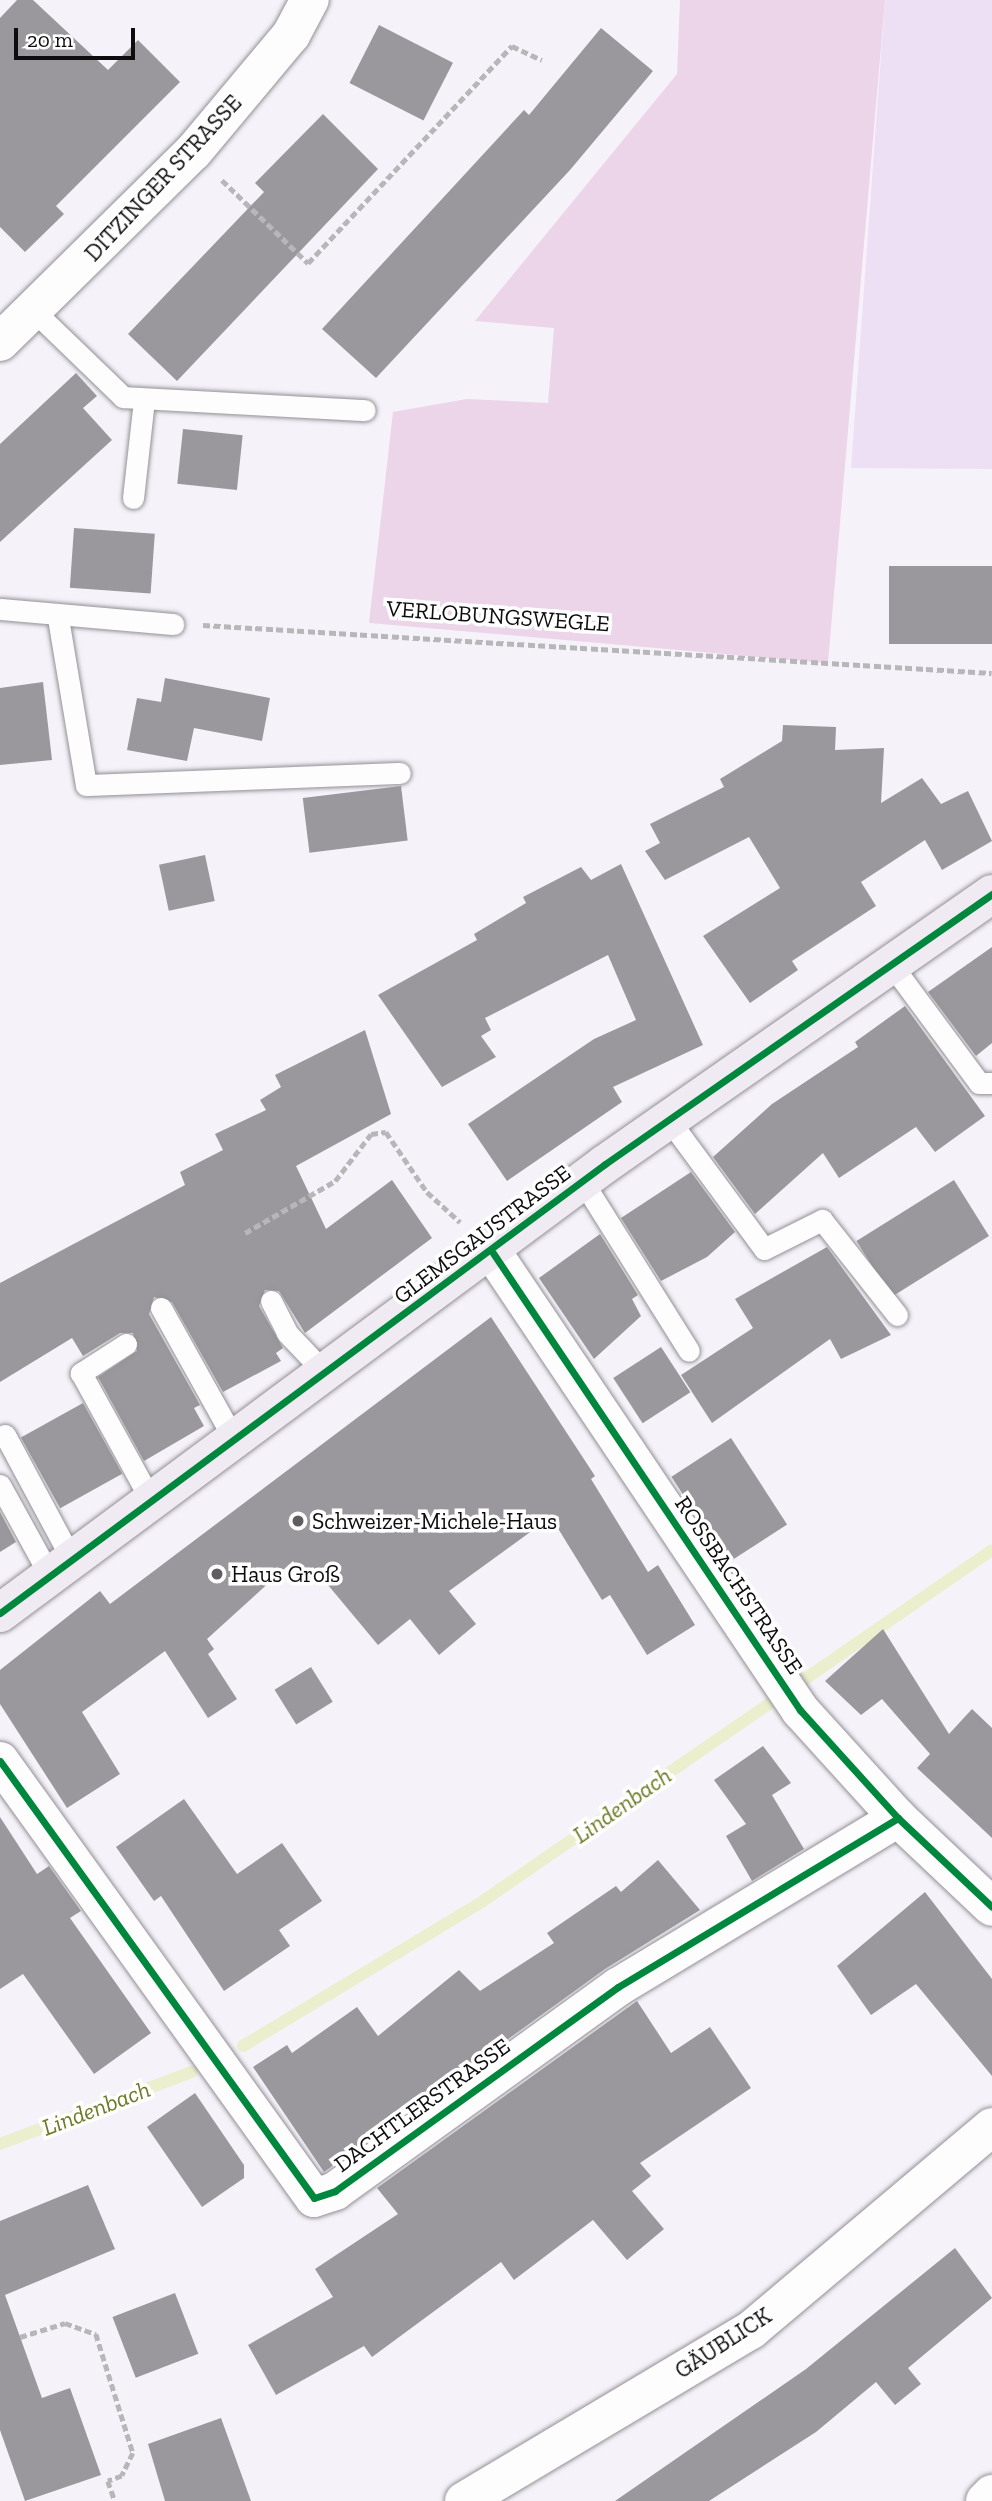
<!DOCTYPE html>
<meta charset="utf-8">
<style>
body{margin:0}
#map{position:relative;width:992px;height:2501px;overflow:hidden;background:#f6f2fa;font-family:"Zilla Slab",serif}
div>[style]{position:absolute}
.farmland>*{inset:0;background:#ede0f4}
.green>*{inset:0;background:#ecd5e8}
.stream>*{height:12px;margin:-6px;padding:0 6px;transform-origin:6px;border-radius:6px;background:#ecefcd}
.building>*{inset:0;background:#9a989d;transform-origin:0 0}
.path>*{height:4.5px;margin-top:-2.25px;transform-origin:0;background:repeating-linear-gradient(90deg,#b7b6b8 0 7px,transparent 0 10.5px)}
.roads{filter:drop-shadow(0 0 2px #929094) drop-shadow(0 0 2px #929094)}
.service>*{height:21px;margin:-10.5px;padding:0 10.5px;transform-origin:10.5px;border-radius:10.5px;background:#fefdfe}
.minor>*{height:38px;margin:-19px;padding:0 19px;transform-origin:19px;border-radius:19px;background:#fefdfe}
.secondary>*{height:38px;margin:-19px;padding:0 19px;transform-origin:19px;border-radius:19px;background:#f0eaf3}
.cycleway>*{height:7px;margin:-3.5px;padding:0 3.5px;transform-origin:3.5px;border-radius:3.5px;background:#00873e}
.dots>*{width:19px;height:19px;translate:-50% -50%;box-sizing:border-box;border:4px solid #fff;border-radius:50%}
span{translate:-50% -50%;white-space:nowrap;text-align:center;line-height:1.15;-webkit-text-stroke:7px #fff;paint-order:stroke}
.street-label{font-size:23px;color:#0d0d0d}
.poi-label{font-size:23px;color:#0d0d0d}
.left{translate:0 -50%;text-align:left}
.water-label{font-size:24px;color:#6b7a24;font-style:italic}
.scale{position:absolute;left:14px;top:28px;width:121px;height:32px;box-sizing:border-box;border:4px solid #0d0d0d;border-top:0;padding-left:9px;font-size:21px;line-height:24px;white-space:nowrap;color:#0d0d0d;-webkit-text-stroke:5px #fff;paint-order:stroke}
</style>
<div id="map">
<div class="farmland">
<div style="clip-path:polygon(885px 0,992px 0,992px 469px,851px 468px)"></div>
</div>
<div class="green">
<div style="clip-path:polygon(680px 0,885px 0,828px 663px,369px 623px,393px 412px,467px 399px,548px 403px,554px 328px,475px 321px,677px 74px)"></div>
</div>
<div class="stream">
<div style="left:243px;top:2046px;width:280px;rotate:-31.1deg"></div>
<div style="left:483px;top:1901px;width:618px;rotate:-34.59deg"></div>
<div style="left:0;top:2144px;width:205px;rotate:-20.6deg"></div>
</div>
<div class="building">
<div style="clip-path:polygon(17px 0,33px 0,108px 70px,138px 40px,180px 82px,56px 206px,64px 214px,25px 252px,0 227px,0 18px)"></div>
<div style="left:379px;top:25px;width:83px;height:65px;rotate:27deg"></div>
<div style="clip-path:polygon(601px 28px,653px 71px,570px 170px,376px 378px,322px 329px,524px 110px,529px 115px)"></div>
<div style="clip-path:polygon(323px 114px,378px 169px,177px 381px,128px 334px,264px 192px,255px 183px)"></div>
<div style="clip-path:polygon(76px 373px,97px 396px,83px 408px,112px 440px,0 542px,0 444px)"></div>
<div style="left:183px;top:429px;width:60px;height:55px;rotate:6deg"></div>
<div style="left:74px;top:528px;width:81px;height:60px;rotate:4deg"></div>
<div style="left:992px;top:566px;width:78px;height:103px;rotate:90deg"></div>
<div style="clip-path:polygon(165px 678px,270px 698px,262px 741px,194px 728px,187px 761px,127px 750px,137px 698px,161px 702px)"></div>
<div style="clip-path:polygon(43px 682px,52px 760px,0 765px,0 688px)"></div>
<div style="clip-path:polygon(783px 725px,836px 727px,835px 750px,884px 748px,881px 803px,922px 778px,941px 804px,968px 791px,992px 841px,942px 870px,925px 840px,861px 882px,876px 906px,792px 961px,798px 970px,750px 1003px,703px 936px,780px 888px,749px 837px,665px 880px,645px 851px,660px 843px,650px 824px,724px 787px,720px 779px,782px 741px)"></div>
<div style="left:401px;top:786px;width:55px;height:99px;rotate:83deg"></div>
<div style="left:205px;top:855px;width:47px;height:47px;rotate:78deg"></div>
<div style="clip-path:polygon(621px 864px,703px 1045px,613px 1087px,622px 1102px,507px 1181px,468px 1124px,594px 1039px,636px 1020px,608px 955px,485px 1018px,491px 1030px,481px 1036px,496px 1057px,442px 1087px,378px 995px,477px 940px,474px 934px,526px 903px,523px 897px,581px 867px,591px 880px)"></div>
<div style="clip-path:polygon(992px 947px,992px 1043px,976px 1056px,928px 992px)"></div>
<div style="clip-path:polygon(905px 1006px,985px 1116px,935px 1152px,916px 1127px,839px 1178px,823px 1153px,755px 1214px,713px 1157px,772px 1104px,858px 1047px,855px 1042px)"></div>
<div style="clip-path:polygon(365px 1030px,391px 1114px,296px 1166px,326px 1229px,392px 1180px,432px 1238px,305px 1333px,279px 1291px,265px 1290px,259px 1306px,283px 1348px,276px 1353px,281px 1361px,223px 1392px,172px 1302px,154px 1297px,149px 1314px,200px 1405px,194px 1408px,204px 1426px,144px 1461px,98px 1377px,137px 1351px,133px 1333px,120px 1333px,83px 1356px,72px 1338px,0 1382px,0 1283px,185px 1185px,180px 1172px,223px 1150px,215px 1134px,266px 1110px,260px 1100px,281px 1087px,275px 1075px)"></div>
<div style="clip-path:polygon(691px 1172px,735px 1232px,707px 1257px,661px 1281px,621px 1218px)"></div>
<div style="left:954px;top:1180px;width:66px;height:115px;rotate:58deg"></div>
<div style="clip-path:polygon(600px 1234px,638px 1295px,632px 1299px,641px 1316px,594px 1359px,539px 1278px)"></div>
<div style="clip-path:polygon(827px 1247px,891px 1335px,841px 1359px,830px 1339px,712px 1423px,681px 1375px,753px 1328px,735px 1299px)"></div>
<div style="clip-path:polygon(491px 1317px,595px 1476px,591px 1479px,648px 1572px,658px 1565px,695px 1625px,647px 1655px,610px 1595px,602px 1600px,551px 1517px,449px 1591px,476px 1624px,439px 1655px,410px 1619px,378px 1645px,313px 1567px,303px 1575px,293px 1561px,207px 1639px,214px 1649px,208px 1654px,237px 1699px,208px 1718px,165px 1651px,82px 1712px,120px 1774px,67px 1808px,0 1704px,0 1670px,100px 1591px,110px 1604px)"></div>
<div style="left:661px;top:1347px;width:54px;height:57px;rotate:57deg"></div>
<div style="left:83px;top:1403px;width:81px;height:71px;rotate:61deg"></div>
<div style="left:731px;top:1438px;width:103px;height:71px;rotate:57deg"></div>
<div style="clip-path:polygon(0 1512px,16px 1542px,0 1552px)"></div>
<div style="clip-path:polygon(883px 1629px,949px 1734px,972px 1709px,992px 1728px,992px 1838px,917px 1768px,930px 1754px,882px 1699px,861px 1715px,825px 1681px)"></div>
<div style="left:311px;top:1667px;width:41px;height:43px;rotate:58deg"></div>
<div style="clip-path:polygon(763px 1746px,791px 1783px,772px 1795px,804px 1849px,752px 1881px,726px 1836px,746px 1824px,714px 1780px)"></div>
<div style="clip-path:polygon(184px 1799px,237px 1874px,282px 1843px,322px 1901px,279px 1930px,290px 1946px,224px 1991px,161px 1896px,154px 1901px,116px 1847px)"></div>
<div style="clip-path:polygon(0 1817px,37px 1874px,49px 1866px,81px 1911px,70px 1918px,151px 2033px,94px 2074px,23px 1974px,0 1989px)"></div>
<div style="clip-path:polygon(658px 1860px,700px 1910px,605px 1969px,324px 2172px,253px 2067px,287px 2045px,292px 2053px,357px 2007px,378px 2036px,459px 1970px,480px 1991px,554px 1943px,547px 1933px,616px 1886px,621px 1892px)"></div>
<div style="clip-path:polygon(925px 1892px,992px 1979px,992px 2076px,916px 1984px,871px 2015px,837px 1966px)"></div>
<div style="clip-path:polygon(637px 2001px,671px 2053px,710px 2027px,751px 2088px,640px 2163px,651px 2176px,632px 2191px,664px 2229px,627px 2260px,593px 2220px,514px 2280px,501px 2262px,372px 2357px,364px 2346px,276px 2395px,248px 2345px,333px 2297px,315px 2269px,398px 2214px,377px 2188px)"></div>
<div style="clip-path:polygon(195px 2093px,244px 2165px,244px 2178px,202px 2207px,147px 2127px)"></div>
<div style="clip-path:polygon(88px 2185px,115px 2249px,5px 2295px,42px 2398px,70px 2388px,101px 2475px,25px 2501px,0 2430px,0 2221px)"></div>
<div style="clip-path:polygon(955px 2248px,992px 2298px,908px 2368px,921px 2384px,895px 2405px,876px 2382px,816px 2432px,709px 2501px,615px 2501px,806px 2369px)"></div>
<div style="left:175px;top:2293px;width:65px;height:67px;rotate:69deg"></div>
<div style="clip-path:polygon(221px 2418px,251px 2501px,165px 2501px,148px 2444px)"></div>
</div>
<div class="path">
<div style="left:222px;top:180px;width:120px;rotate:44deg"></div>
<div style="left:308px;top:263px;width:298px;rotate:-46.8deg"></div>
<div style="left:512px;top:46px;width:33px;rotate:25deg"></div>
<div style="left:203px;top:625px;width:790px;rotate:3.48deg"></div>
<div style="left:245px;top:1233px;width:104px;rotate:-30deg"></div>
<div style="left:335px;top:1181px;width:59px;rotate:-52.5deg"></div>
<div style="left:371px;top:1134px;width:15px;rotate:-8deg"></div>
<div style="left:386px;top:1132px;width:73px;rotate:55.7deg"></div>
<div style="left:427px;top:1192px;width:45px;rotate:42.3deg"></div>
<div style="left:20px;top:2337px;width:47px;rotate:-17.3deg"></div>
<div style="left:65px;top:2323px;width:33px;rotate:20deg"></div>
<div style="left:96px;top:2334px;width:125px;rotate:72.7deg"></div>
<div style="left:133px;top:2453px;width:25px;rotate:116deg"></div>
<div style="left:122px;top:2476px;width:15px;rotate:160deg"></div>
<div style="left:108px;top:2481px;width:21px;rotate:71deg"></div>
</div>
<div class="roads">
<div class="service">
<div style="left:34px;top:311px;width:124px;rotate:44deg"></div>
<div style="left:123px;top:397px;width:242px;rotate:3.1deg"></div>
<div style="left:133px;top:498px;width:99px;rotate:-83.6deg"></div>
<div style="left:0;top:609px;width:174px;rotate:5deg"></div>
<div style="left:58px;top:618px;width:169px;rotate:80.5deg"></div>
<div style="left:86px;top:785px;width:314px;rotate:-2.2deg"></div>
<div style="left:891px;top:964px;width:148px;rotate:53.5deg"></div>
<div style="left:979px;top:1083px;width:13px"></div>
<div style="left:669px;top:1120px;width:160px;rotate:53.6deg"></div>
<div style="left:764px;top:1249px;width:65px;rotate:-26.6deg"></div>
<div style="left:822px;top:1220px;width:121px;rotate:51.7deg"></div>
<div style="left:583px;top:1182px;width:199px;rotate:57.9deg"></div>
<div style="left:271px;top:1301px;width:36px;rotate:63deg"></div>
<div style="left:287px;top:1333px;width:57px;rotate:46.4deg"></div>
<div style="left:161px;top:1308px;width:152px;rotate:60.9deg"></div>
<div style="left:126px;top:1344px;width:54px;rotate:147.2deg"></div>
<div style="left:81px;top:1373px;width:147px;rotate:61.2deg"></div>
<div style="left:5px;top:1435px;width:142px;rotate:61.8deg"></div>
<div style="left:0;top:1485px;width:104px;rotate:61.2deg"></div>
</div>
<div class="minor">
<div style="left:0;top:342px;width:271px;rotate:-44.6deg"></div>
<div style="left:193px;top:152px;width:153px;rotate:-50.1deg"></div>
<div style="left:291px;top:35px;width:40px;rotate:-62deg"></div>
<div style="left:493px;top:1253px;width:551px;rotate:56.11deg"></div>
<div style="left:800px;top:1710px;width:146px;rotate:47.8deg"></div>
<div style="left:898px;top:1818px;width:129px;rotate:43.4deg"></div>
<div style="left:0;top:1761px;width:538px;rotate:54.3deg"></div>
<div style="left:314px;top:2198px;width:22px;rotate:-18deg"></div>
<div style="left:335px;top:2191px;width:349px;rotate:-35.8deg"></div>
<div style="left:618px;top:1987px;width:327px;rotate:-31.1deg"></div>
<div style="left:464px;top:2501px;width:334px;rotate:-30.8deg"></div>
<div style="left:751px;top:2330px;width:315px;rotate:-40.1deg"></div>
<div style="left:985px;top:2501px;width:10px;rotate:-45deg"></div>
</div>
<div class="secondary">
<div style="left:0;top:1613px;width:753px;rotate:-36.58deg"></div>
<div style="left:605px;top:1164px;width:472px;rotate:-34.9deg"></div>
</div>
</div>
<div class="cycleway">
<div style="left:493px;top:1253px;width:551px;rotate:56.11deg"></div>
<div style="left:800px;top:1710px;width:146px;rotate:47.8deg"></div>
<div style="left:898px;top:1818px;width:129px;rotate:43.4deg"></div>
<div style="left:0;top:1613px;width:753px;rotate:-36.58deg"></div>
<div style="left:605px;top:1164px;width:472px;rotate:-34.9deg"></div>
<div style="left:0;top:1761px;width:538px;rotate:54.3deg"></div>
<div style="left:314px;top:2198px;width:22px;rotate:-18deg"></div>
<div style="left:335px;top:2191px;width:349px;rotate:-35.8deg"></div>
<div style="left:618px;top:1987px;width:327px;rotate:-31.1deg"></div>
</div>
<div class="dots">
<div style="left:298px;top:1521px;background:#5f5d60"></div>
<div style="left:217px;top:1574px;background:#5f5d60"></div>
</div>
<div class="street-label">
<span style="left:163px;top:178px;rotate:-47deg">DITZINGER STRASSE</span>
<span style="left:498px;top:616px;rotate:4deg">VERLOBUNGSWEGLE</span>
<span style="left:482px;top:1234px;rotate:-37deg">GLEMSGAUSTRASSE</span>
<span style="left:739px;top:1585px;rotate:56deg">ROSSBACHSTRASSE</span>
<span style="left:422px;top:2105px;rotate:-36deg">DACHTLERSTRASSE</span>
<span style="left:723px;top:2343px;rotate:-33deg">GÄUBLICK</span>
</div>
<div class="poi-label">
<span class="left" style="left:312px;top:1521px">Schweizer-Michele-Haus</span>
<span class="left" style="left:231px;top:1574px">Haus Groß</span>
</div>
<div class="water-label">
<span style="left:622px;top:1805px;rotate:-35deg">Lindenbach</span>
<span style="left:96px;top:2108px;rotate:-21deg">Lindenbach</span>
</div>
<div class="scale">20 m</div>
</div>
